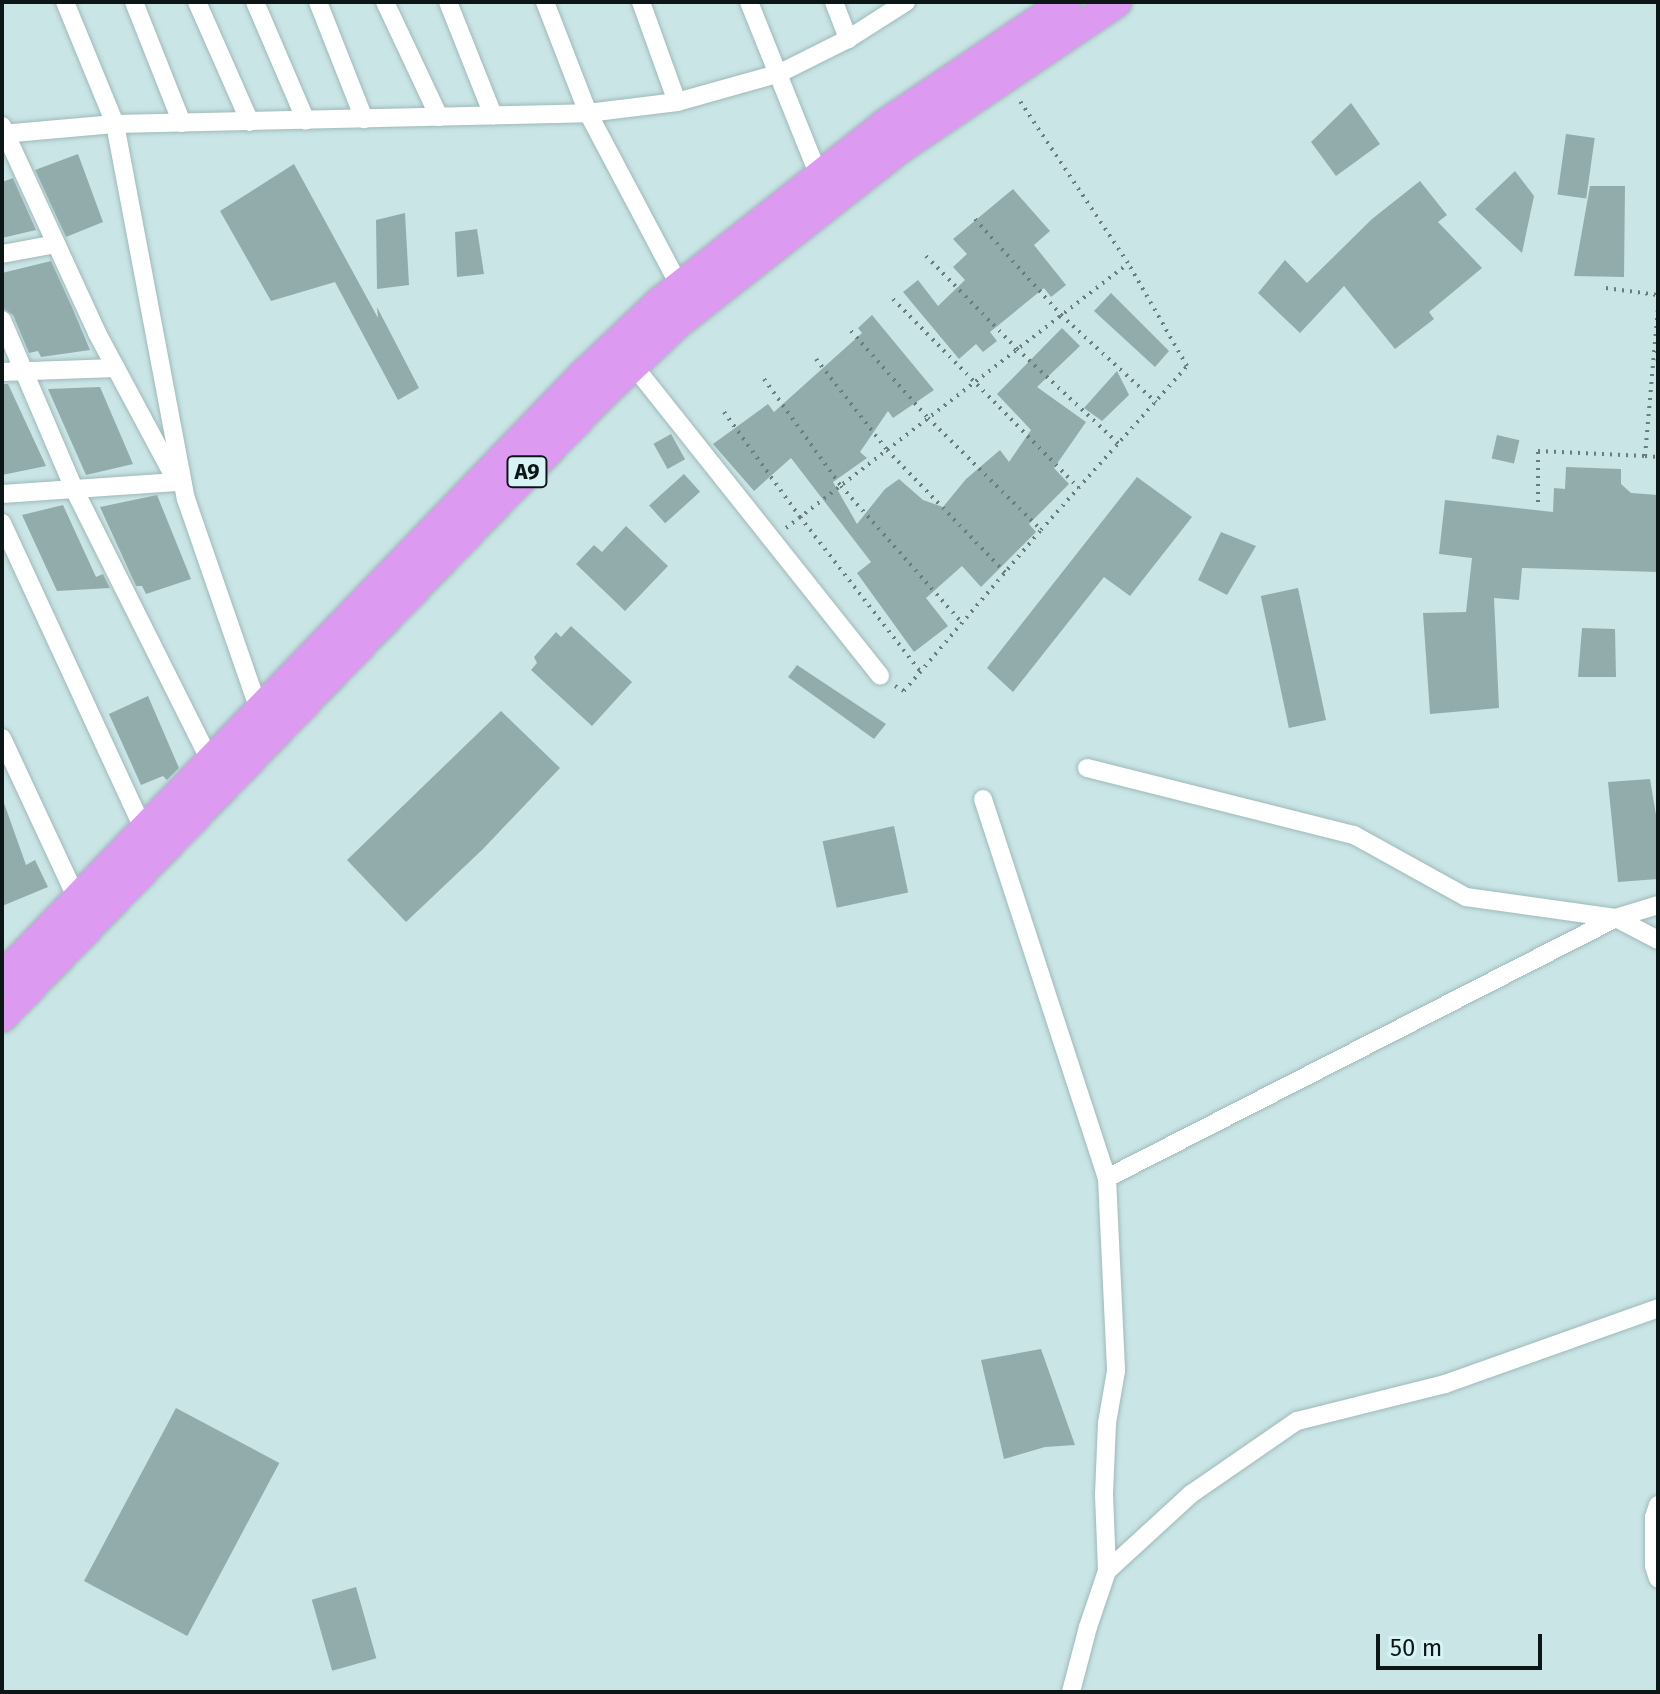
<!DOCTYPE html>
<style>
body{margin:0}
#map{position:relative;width:1660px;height:1694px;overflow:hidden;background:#cae5e6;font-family:"Fira Sans",sans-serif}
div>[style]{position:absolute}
.building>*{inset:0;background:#92acac;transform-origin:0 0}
.path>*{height:4px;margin-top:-2px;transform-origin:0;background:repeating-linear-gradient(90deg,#6a7c7c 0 2px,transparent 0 8px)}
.roads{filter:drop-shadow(0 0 2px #9fb9b9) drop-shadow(0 0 2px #9fb9b9)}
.minor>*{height:18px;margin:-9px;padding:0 9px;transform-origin:9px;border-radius:9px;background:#fff}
.trunk>*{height:30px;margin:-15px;padding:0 15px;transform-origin:15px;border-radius:15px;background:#dc9bf0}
span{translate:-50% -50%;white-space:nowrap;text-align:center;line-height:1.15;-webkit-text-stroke:6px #d7f3f3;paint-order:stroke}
.shield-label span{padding:2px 6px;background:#d7f3f3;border:2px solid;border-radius:6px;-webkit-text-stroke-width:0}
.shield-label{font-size:22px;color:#0d1616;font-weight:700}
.frame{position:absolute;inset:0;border:4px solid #0d1616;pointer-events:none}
.scale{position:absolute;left:1376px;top:1634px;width:166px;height:36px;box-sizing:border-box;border:4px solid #0d1616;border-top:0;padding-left:10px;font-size:24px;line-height:28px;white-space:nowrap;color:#0d1616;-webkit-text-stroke:6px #d7f3f3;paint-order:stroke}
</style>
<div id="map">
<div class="building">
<div style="clip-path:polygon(1351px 103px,1380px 144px,1336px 176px,1311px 142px)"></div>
<div style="left:1566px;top:134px;width:29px;height:61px;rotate:8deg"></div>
<div style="clip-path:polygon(78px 154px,103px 222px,66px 237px,35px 170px)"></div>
<div style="clip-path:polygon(294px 164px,378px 318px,377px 307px,419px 388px,398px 400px,335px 282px,271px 301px,220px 211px)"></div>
<div style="clip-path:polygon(1515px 171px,1534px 196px,1522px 253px,1475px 209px)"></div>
<div style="clip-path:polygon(13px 178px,36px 230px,2px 238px,2px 182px)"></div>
<div style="clip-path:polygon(1420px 181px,1447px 215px,1438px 222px,1482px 268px,1429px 312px,1434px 319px,1395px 349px,1344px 286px,1300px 333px,1258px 293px,1285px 260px,1307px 283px,1372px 219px)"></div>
<div style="clip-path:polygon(1590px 186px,1625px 186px,1624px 277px,1574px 276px)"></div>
<div style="clip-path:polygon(1013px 189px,1050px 231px,1034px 245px,1066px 285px,1051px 297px,1044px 288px,990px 332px,997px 341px,983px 352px,976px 344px,959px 359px,903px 292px,918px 280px,938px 306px,965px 280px,953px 267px,967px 254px,953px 239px)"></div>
<div style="clip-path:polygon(405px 213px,409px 285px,377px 289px,376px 220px)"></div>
<div style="clip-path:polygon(477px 229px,484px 274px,457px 277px,455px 232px)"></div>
<div style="clip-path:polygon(51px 261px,72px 307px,90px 350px,41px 357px,38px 351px,29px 353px,13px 315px,2px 308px,2px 273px)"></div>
<div style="clip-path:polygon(1111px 293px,1169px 351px,1155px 367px,1094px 311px)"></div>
<div style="clip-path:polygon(872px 315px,934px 390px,893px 418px,888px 411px,860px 452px,867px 458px,833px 482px,857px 524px,885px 489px,899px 479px,923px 500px,943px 507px,966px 479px,1000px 450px,1009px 462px,1031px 430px,997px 394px,1062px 328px,1080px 346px,1037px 387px,1086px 422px,1054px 468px,1069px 484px,1029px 524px,1036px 532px,981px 587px,962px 566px,926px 598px,948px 626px,914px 652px,857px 573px,871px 562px,791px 458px,754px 491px,713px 444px,768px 404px,774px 412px,862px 333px,858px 328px)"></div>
<div style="clip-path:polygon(1117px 371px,1129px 395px,1102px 421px,1084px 408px)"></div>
<div style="clip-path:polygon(2px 384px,8px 384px,46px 466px,2px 475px)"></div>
<div style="clip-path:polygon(100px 387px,133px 464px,86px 475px,48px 389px)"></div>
<div style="left:671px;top:434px;width:29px;height:20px;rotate:61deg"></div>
<div style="left:1497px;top:435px;width:23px;height:24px;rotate:13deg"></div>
<div style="clip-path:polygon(1566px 467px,1621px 469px,1621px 484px,1631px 493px,1658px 495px,1658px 572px,1522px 568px,1519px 600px,1494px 598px,1499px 708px,1430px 714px,1423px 613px,1466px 612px,1472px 558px,1439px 554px,1445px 500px,1553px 512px,1554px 488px,1565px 489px)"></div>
<div style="left:684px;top:474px;width:24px;height:47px;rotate:48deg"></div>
<div style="clip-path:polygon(1137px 477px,1192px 517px,1130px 596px,1104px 577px,1013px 692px,987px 668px)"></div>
<div style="clip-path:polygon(157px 495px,191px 579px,146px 594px,142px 586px,136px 586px,100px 507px)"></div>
<div style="clip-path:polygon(63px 505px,96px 577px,103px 574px,110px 588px,57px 591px,22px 515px)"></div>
<div style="clip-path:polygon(626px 526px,668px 566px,625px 611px,576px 564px,594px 545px,602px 552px)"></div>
<div style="clip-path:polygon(1221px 532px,1256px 546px,1227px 595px,1198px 580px)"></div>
<div style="left:1298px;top:588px;width:135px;height:38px;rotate:78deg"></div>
<div style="clip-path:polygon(571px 626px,632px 682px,592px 726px,531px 670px,537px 663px,534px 657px,556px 632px,561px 637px)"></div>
<div style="clip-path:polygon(1582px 628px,1615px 629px,1616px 677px,1578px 677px)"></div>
<div style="clip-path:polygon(797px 665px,886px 724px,874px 739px,788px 677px)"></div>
<div style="clip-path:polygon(148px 696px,179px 768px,167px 780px,163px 776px,141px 785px,109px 714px)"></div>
<div style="clip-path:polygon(501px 711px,560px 768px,483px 849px,406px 922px,347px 860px)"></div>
<div style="clip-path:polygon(1650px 779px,1658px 827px,1658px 879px,1618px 882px,1608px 782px)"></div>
<div style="clip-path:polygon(4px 803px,26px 865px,35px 860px,48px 887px,2px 906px)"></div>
<div style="left:894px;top:826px;width:68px;height:73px;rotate:78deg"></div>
<div style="clip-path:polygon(1041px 1349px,1075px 1445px,1045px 1447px,1004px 1459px,981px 1360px)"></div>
<div style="left:176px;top:1408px;width:117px;height:196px;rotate:28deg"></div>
<div style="left:356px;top:1587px;width:74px;height:46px;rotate:74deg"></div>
</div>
<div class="path">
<div style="left:975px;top:219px;width:129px;rotate:48.1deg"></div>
<div style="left:1061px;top:315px;width:129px;rotate:42.5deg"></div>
<div style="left:926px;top:256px;width:130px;rotate:45.6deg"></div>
<div style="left:1017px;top:349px;width:139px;rotate:43deg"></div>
<div style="left:1606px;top:288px;width:52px;rotate:7.7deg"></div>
<div style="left:893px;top:299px;width:265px;rotate:45.5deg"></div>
<div style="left:851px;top:331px;width:116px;rotate:48.5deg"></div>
<div style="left:928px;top:418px;width:159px;rotate:44.7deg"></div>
<div style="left:816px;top:359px;width:115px;rotate:52deg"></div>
<div style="left:887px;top:450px;width:170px;rotate:46deg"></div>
<div style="left:764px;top:379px;width:132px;rotate:54.3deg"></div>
<div style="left:841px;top:486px;width:183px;rotate:48.5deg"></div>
<div style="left:724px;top:412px;width:130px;rotate:54.1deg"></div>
<div style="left:800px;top:517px;width:195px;rotate:52.1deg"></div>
<div style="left:1645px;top:456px;width:13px;rotate:4deg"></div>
<div style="left:1538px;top:502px;width:51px;rotate:-90deg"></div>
<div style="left:1538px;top:451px;width:107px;rotate:2.7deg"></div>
<div style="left:1645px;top:456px;width:149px;rotate:-85deg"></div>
<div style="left:786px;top:528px;width:431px;rotate:-37.7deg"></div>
<div style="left:895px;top:686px;width:10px;rotate:29deg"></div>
<div style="left:904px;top:691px;width:211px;rotate:-49.6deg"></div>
<div style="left:1041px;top:530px;width:220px;rotate:-48.3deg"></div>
<div style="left:1187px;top:366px;width:119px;rotate:-119.8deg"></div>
<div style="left:1128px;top:263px;width:198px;rotate:-123.7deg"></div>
</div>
<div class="roads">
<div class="minor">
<div style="left:65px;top:2px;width:132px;rotate:67.7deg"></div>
<div style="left:115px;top:124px;width:382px;rotate:79.3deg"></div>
<div style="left:186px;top:499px;width:223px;rotate:70.9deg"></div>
<div style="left:134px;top:2px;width:130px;rotate:68.4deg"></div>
<div style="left:197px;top:2px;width:131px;rotate:66.2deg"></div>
<div style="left:255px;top:2px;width:129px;rotate:66.8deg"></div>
<div style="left:318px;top:2px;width:126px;rotate:68.5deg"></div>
<div style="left:385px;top:2px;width:127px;rotate:64.8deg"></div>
<div style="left:448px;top:2px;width:122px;rotate:68.3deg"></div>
<div style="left:545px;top:2px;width:119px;rotate:68.8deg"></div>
<div style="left:588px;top:113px;width:195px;rotate:62.1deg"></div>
<div style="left:641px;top:2px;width:106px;rotate:70.2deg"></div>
<div style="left:749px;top:2px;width:188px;rotate:68.1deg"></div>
<div style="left:834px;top:2px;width:40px;rotate:69deg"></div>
<div style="left:2px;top:126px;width:228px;rotate:65.3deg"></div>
<div style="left:97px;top:333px;width:169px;rotate:61.8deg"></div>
<div style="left:2px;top:134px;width:113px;rotate:-5.1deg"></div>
<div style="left:115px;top:124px;width:473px;rotate:-1.3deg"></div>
<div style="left:588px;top:113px;width:90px;rotate:-7deg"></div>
<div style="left:677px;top:102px;width:107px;rotate:-15.7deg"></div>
<div style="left:780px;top:73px;width:76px;rotate:-26.6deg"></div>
<div style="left:848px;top:39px;width:69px;rotate:-32.5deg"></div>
<div style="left:2px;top:254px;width:55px;rotate:-10.5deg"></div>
<div style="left:2px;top:320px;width:186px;rotate:66.9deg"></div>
<div style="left:75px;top:491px;width:302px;rotate:63.4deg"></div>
<div style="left:633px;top:365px;width:397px;rotate:51.5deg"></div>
<div style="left:2px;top:372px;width:114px;rotate:-2deg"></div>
<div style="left:2px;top:494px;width:175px;rotate:-3.9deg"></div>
<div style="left:2px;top:523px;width:338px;rotate:65.2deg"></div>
<div style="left:2px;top:738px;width:178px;rotate:65deg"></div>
<div style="left:1087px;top:768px;width:275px;rotate:14.1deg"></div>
<div style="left:1354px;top:835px;width:128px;rotate:29deg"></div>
<div style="left:1466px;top:897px;width:151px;rotate:8deg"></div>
<div style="left:1616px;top:918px;width:47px;rotate:27.6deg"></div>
<div style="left:983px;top:799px;width:399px;rotate:71.9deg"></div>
<div style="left:1107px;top:1178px;width:193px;rotate:87.3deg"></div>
<div style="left:1116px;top:1371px;width:53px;rotate:99.8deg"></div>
<div style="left:1107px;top:1423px;width:72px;rotate:92.4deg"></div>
<div style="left:1104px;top:1495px;width:76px;rotate:87.7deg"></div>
<div style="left:1107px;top:1571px;width:59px;rotate:108.7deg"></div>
<div style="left:1088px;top:1627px;width:67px;rotate:104.7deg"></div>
<div style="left:1107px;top:1178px;width:572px;rotate:-27.06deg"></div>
<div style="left:1616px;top:918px;width:44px;rotate:-17.2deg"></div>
<div style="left:1658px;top:1505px;width:13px;rotate:108deg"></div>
<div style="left:1654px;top:1517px;width:49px;rotate:90deg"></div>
<div style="left:1654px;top:1566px;width:13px;rotate:72deg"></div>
<div style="left:1107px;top:1571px;width:114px;rotate:-42.5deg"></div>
<div style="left:1191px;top:1494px;width:129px;rotate:-34.6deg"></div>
<div style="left:1297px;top:1421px;width:153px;rotate:-14deg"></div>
<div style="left:1445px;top:1384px;width:226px;rotate:-19.6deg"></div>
</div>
<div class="trunk">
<div style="left:2px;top:977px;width:837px;rotate:-46.02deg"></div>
<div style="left:583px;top:375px;width:106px;rotate:-43.5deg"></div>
<div style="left:660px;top:302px;width:287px;rotate:-38.3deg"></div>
<div style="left:885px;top:124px;width:218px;rotate:-34deg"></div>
<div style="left:2px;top:1017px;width:864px;rotate:-46.03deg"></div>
<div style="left:602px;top:395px;width:105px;rotate:-43.5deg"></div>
<div style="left:678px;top:323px;width:285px;rotate:-38.2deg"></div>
<div style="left:902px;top:147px;width:259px;rotate:-34deg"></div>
</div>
</div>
<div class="shield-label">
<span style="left:527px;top:472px">A9</span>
</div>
<div class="frame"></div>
<div class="scale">50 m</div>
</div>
